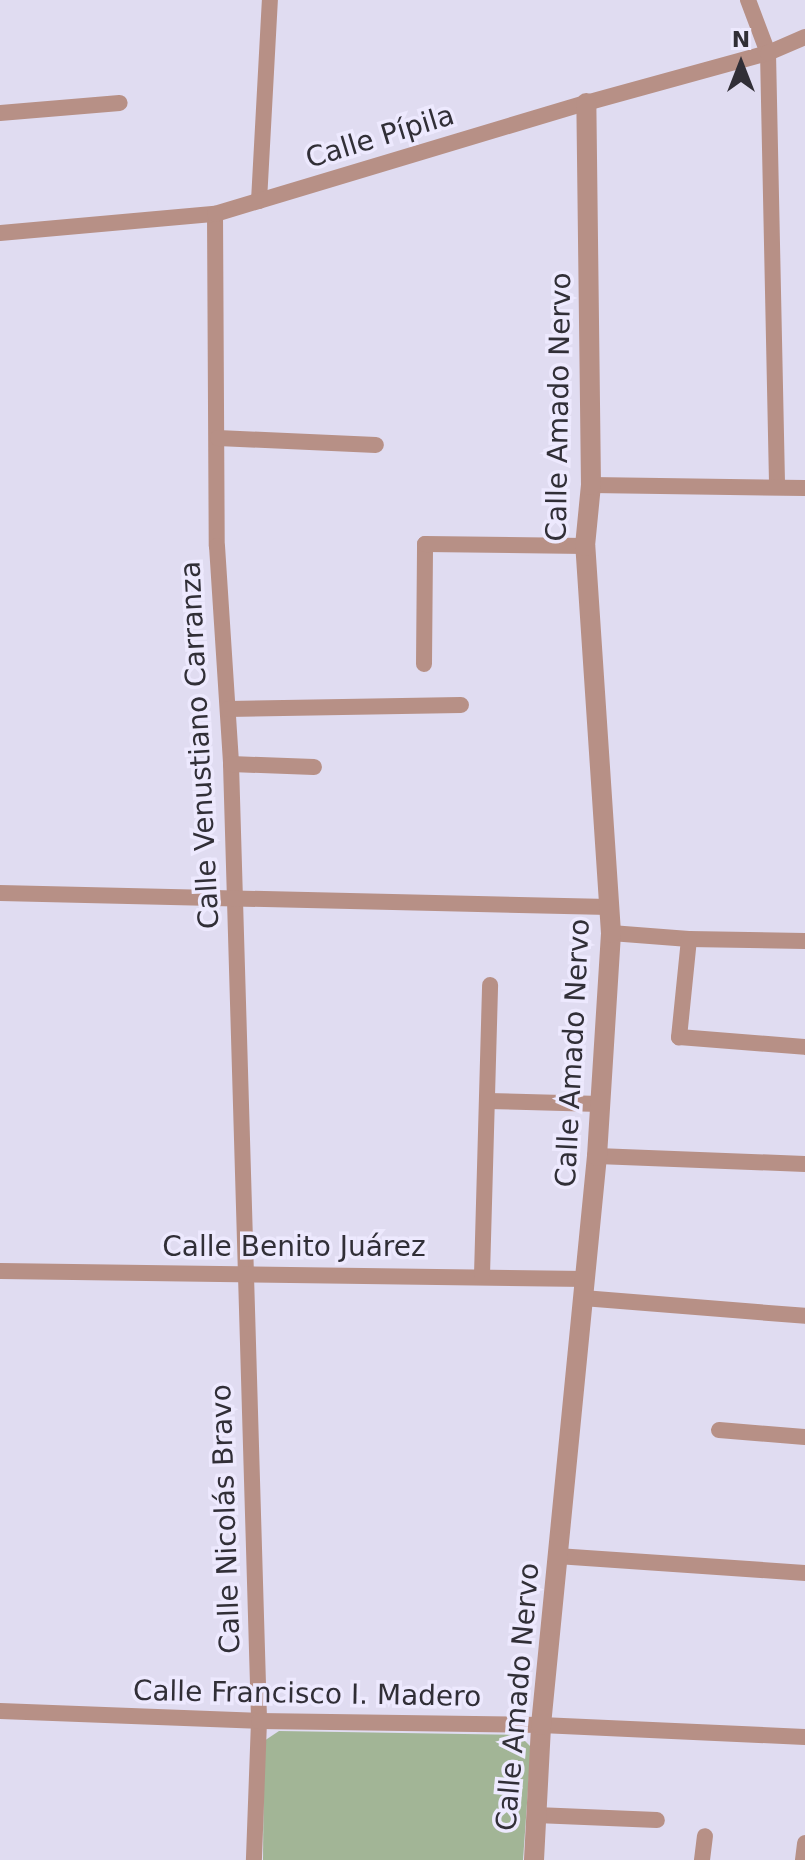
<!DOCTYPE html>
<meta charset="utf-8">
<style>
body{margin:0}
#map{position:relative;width:805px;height:1860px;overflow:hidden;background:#e0dcf1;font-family:"DejaVu Sans",sans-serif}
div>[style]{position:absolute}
.green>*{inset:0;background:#a2b596}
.minor>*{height:16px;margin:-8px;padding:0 8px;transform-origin:8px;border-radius:8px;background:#b79086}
.tertiary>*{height:20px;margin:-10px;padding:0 10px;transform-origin:10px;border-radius:10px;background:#b79086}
span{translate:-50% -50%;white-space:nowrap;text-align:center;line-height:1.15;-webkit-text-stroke:7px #ede9fe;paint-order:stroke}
.street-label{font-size:28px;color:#312f37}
.north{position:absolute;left:701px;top:24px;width:80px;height:80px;-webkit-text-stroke:6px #ede9fe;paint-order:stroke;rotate:0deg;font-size:22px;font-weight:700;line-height:32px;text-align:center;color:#312f37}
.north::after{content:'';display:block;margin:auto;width:28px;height:36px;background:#312f37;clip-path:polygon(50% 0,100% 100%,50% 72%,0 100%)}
</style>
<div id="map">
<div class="green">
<div style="clip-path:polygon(279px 1731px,519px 1735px,531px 1747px,523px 1860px,263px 1860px,264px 1741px)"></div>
</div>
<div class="minor">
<div style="left:748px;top:0;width:57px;rotate:69.3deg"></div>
<div style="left:768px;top:53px;width:434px;rotate:88.8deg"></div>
<div style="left:0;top:113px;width:120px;rotate:-4.8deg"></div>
<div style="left:259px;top:201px;width:201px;rotate:-86.9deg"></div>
<div style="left:215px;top:214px;width:332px;rotate:89.7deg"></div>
<div style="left:217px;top:546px;width:218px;rotate:86.3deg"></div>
<div style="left:231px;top:764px;width:957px;rotate:88.32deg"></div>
<div style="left:259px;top:1721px;width:139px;rotate:92.1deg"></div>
<div style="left:0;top:233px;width:216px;rotate:-5.1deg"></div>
<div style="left:215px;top:214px;width:387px;rotate:-16.7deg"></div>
<div style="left:586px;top:103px;width:189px;rotate:-15.4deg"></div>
<div style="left:768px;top:53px;width:40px;rotate:-23.4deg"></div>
<div style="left:218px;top:438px;width:158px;rotate:2.5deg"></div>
<div style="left:591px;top:485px;width:214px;rotate:0.8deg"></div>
<div style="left:424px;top:664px;width:120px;rotate:-89.5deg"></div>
<div style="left:425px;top:544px;width:160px;rotate:0.7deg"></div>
<div style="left:228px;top:709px;width:233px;rotate:-1deg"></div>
<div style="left:231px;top:764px;width:83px;rotate:2.1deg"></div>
<div style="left:0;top:893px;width:609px;rotate:1.32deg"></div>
<div style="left:611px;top:933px;width:78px;rotate:4.4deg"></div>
<div style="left:689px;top:939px;width:116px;rotate:1deg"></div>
<div style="left:689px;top:939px;width:99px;rotate:95.8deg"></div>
<div style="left:679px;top:1037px;width:126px;rotate:4.5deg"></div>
<div style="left:488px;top:1101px;width:112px;rotate:1.5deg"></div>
<div style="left:597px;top:1156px;width:208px;rotate:2.2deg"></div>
<div style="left:0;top:1271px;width:586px;rotate:0.78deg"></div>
<div style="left:482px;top:1275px;width:290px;rotate:-88.4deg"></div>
<div style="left:583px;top:1298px;width:223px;rotate:4.6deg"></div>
<div style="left:719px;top:1430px;width:86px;rotate:4.7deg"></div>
<div style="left:557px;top:1556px;width:249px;rotate:3.9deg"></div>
<div style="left:0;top:1711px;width:259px;rotate:2.2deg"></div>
<div style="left:259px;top:1721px;width:282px;rotate:0.8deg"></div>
<div style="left:541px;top:1725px;width:264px;rotate:2.6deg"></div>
<div style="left:536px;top:1815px;width:121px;rotate:2.4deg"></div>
<div style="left:702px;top:1860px;width:24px;rotate:-83deg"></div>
<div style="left:803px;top:1860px;width:17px;rotate:-83deg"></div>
</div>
<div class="tertiary">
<div style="left:534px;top:1860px;width:135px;rotate:-87deg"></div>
<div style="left:541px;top:1725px;width:572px;rotate:-84.38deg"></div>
<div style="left:597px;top:1156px;width:223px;rotate:-86.4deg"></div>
<div style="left:611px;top:933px;width:388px;rotate:-93.8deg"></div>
<div style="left:585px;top:546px;width:61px;rotate:-84.4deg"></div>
<div style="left:591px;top:485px;width:382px;rotate:-90.7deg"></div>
</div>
<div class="street-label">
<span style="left:380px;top:137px;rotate:-17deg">Calle Pípila</span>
<span style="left:559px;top:407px;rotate:-89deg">Calle Amado Nervo</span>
<span style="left:200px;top:745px;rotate:-93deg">Calle Venustiano Carranza</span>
<span style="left:573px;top:1053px;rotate:-87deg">Calle Amado Nervo</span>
<span style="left:294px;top:1247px">Calle Benito Juárez</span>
<span style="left:226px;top:1519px;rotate:-92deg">Calle Nicolás Bravo</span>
<span style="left:307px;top:1694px;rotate:1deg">Calle Francisco I. Madero</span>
<span style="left:518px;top:1697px;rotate:-85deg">Calle Amado Nervo</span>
</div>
<div class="north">N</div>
</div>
